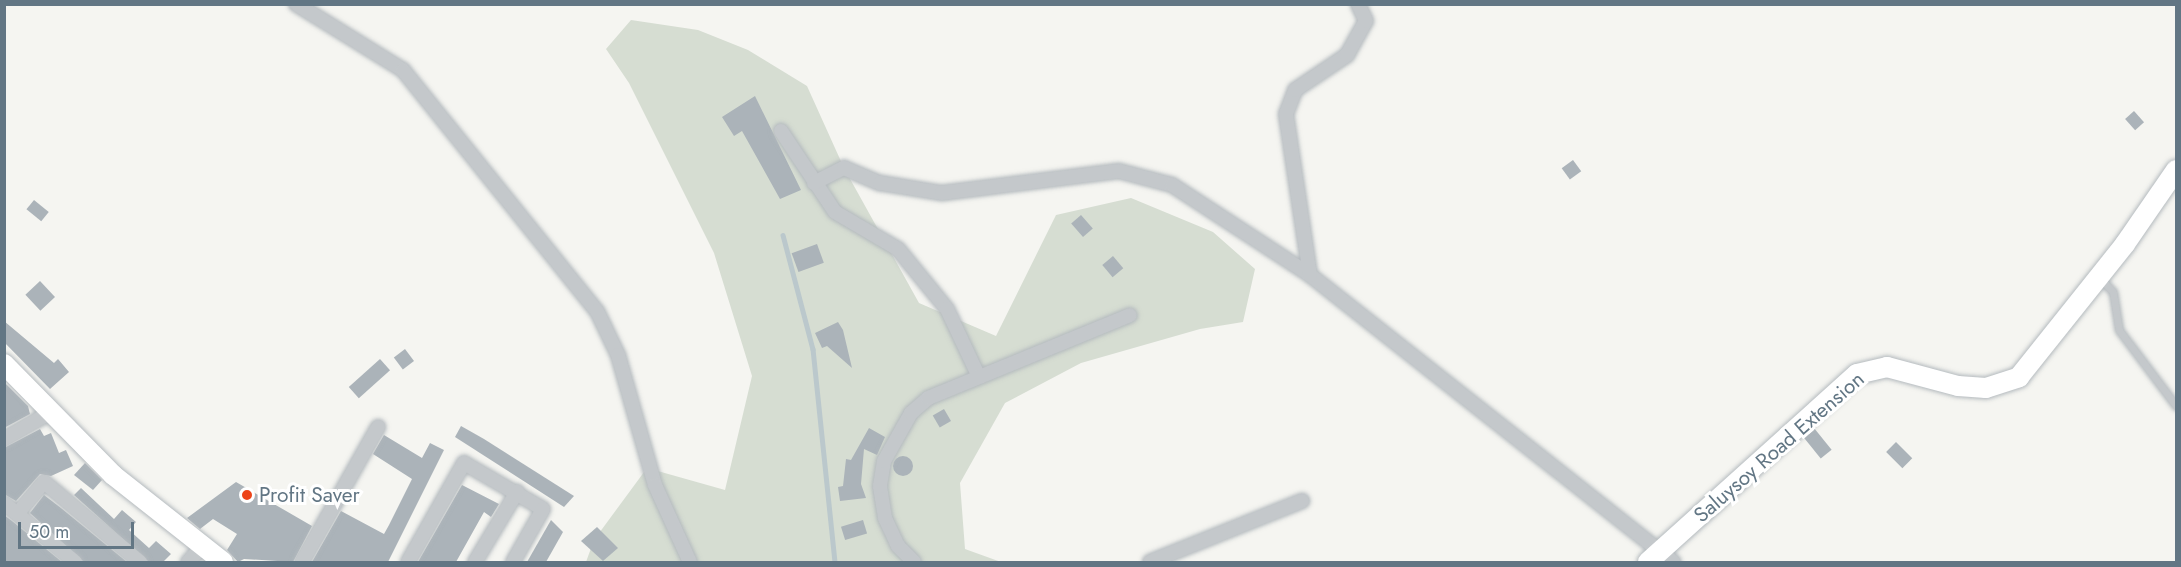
<!DOCTYPE html>
<style>
body{margin:0}
#map{position:relative;width:2181px;height:567px;overflow:hidden;background:#f5f5f1;font-family:Jost,sans-serif}
div>[style]{position:absolute}
.green>*{inset:0;background:#d6ddd2}
.stream>*{height:4.5px;margin:-2.25px;padding:0 2.25px;transform-origin:2.25px;border-radius:2.25px;background:#bbc8cc}
.building>*{inset:0;background:#abb3b9;transform-origin:0 0}
.round{border-radius:50%}
.roads{filter:drop-shadow(0 0 2px #b4babe) drop-shadow(0 0 2px #b4babe)}
.lane>*{height:7px;margin:-3.5px;padding:0 3.5px;transform-origin:3.5px;border-radius:3.5px;background:#c4c8cb}
.street>*{height:14px;margin:-7px;padding:0 7px;transform-origin:7px;border-radius:7px;background:#c4c8cb}
.secondary>*{height:20px;margin:-10px;padding:0 10px;transform-origin:10px;border-radius:10px;background:#fff}
.dots>*{width:16px;height:16px;translate:-50% -50%;box-sizing:border-box;border:3px solid #fff;border-radius:50%}
span{translate:-50% -50%;white-space:nowrap;text-align:center;line-height:1.15;-webkit-text-stroke:6px #fff;paint-order:stroke}
.street-label{font-size:21px;color:#627684}
.poi-label{font-size:21px;color:#627684}
.left{translate:0 -50%;text-align:left}
.frame{position:absolute;inset:0;border:6px solid #627684;pointer-events:none}
.scale{position:absolute;left:18px;top:522px;width:116px;height:27px;box-sizing:border-box;border:3px solid #627684;border-top:0;padding-left:8px;font-size:18px;line-height:21px;white-space:nowrap;color:#627684;-webkit-text-stroke:4px #fff;paint-order:stroke}
</style>
<div id="map">
<div class="green">
<div style="clip-path:polygon(631px 20px,698px 30px,748px 50px,807px 86px,844px 168px,919px 303px,996px 336px,1056px 215px,1131px 198px,1213px 232px,1255px 269px,1243px 322px,1200px 329px,1081px 363px,1005px 403px,960px 483px,965px 549px,1001px 562px,586px 562px,594px 540px,647px 468px,725px 490px,752px 376px,714px 253px,629px 83px,606px 49px)"></div>
</div>
<div class="stream">
<div style="left:783px;top:235px;width:118px;rotate:75.3deg"></div>
<div style="left:813px;top:349px;width:214px;rotate:84.1deg"></div>
</div>
<div class="building">
<div style="clip-path:polygon(755px 96px,801px 190px,780px 199px,742px 131px,734px 136px,722px 117px)"></div>
<div style="left:2134px;top:111px;width:15px;height:12px;rotate:48deg"></div>
<div style="left:1573px;top:160px;width:14px;height:14px;rotate:54deg"></div>
<div style="left:34px;top:200px;width:19px;height:12px;rotate:39deg"></div>
<div style="left:1081px;top:215px;width:18px;height:13px;rotate:49deg"></div>
<div style="left:817px;top:244px;width:20px;height:27px;rotate:70deg"></div>
<div style="left:1113px;top:256px;width:16px;height:14px;rotate:50deg"></div>
<div style="left:40px;top:281px;width:22px;height:20px;rotate:47deg"></div>
<div style="clip-path:polygon(4px 321px,54px 363px,58px 359px,69px 372px,50px 389px,4px 342px)"></div>
<div style="clip-path:polygon(838px 322px,843px 330px,852px 368px,827px 346px,822px 348px,815px 333px)"></div>
<div style="left:405px;top:349px;width:15px;height:14px;rotate:53deg"></div>
<div style="left:380px;top:359px;width:15px;height:42px;rotate:48deg"></div>
<div style="clip-path:polygon(4px 382px,28px 406px,30px 414px,4px 428px)"></div>
<div style="left:944px;top:409px;width:14px;height:13px;rotate:60deg"></div>
<div style="clip-path:polygon(461px 426px,484px 439px,574px 496px,564px 507px,455px 437px)"></div>
<div style="clip-path:polygon(869px 428px,885px 437px,877px 455px,864px 449px,861px 484px,866px 498px,840px 501px,838px 487px,843px 486px,846px 459px,851px 460px)"></div>
<div style="left:1814px;top:428px;width:28px;height:14px;rotate:51deg"></div>
<div style="clip-path:polygon(40px 429px,44px 436px,51px 433px,59px 453px,66px 450px,73px 466px,51px 476px,40px 474px,16px 501px,4px 494px,4px 448px)"></div>
<div style="clip-path:polygon(384px 435px,422px 458px,430px 443px,444px 450px,388px 562px,312px 562px,341px 511px,384px 534px,389px 525px,412px 479px,373px 454px)"></div>
<div style="left:1896px;top:442px;width:23px;height:14px;rotate:45deg"></div>
<div class="round" style="left:893px;top:456px;width:20px;height:20px"></div>
<div style="clip-path:polygon(85px 463px,102px 480px,93px 490px,74px 475px)"></div>
<div style="clip-path:polygon(236px 482px,312px 526px,293px 562px,244px 559px,238px 562px,227px 550px,237px 534px,213px 519px,200px 529px,187px 518px)"></div>
<div style="clip-path:polygon(462px 485px,499px 504px,491px 517px,484px 512px,456px 562px,418px 562px)"></div>
<div style="clip-path:polygon(81px 488px,114px 519px,122px 510px,136px 522px,129px 530px,149px 548px,156px 541px,171px 554px,163px 562px,149px 562px,74px 495px)"></div>
<div style="clip-path:polygon(44px 495px,61px 508px,127px 562px,84px 562px,30px 513px)"></div>
<div style="clip-path:polygon(4px 515px,12px 521px,62px 562px,4px 562px)"></div>
<div style="clip-path:polygon(551px 520px,563px 532px,546px 562px,527px 562px)"></div>
<div style="left:863px;top:520px;width:14px;height:23px;rotate:73deg"></div>
<div style="clip-path:polygon(597px 527px,618px 548px,603px 561px,581px 541px)"></div>
</div>
<div class="roads">
<div class="lane">
<div style="left:2100px;top:278px;width:19px;rotate:47deg"></div>
<div style="left:2113px;top:292px;width:38px;rotate:81deg"></div>
<div style="left:2119px;top:330px;width:95px;rotate:53.1deg"></div>
</div>
<div class="street">
<div style="left:296px;top:4px;width:126px;rotate:31.7deg"></div>
<div style="left:403px;top:70px;width:309px;rotate:51.2deg"></div>
<div style="left:597px;top:311px;width:49px;rotate:64.5deg"></div>
<div style="left:618px;top:355px;width:135px;rotate:74.1deg"></div>
<div style="left:655px;top:485px;width:85px;rotate:65.6deg"></div>
<div style="left:781px;top:131px;width:97px;rotate:56.3deg"></div>
<div style="left:835px;top:212px;width:73px;rotate:30.4deg"></div>
<div style="left:898px;top:249px;width:77px;rotate:50.8deg"></div>
<div style="left:947px;top:309px;width:75px;rotate:64.8deg"></div>
<div style="left:814px;top:183px;width:34px;rotate:-27deg"></div>
<div style="left:844px;top:168px;width:39px;rotate:23deg"></div>
<div style="left:880px;top:183px;width:63px;rotate:9.2deg"></div>
<div style="left:942px;top:193px;width:178px;rotate:-7.1deg"></div>
<div style="left:1119px;top:171px;width:55px;rotate:14.8deg"></div>
<div style="left:1172px;top:185px;width:165px;rotate:33.1deg"></div>
<div style="left:1310px;top:275px;width:463px;rotate:38.3deg"></div>
<div style="left:1310px;top:275px;width:163px;rotate:-98.5deg"></div>
<div style="left:1286px;top:114px;width:26px;rotate:-69deg"></div>
<div style="left:1295px;top:90px;width:63px;rotate:-33.9deg"></div>
<div style="left:1347px;top:55px;width:39px;rotate:-61deg"></div>
<div style="left:1366px;top:21px;width:19px;rotate:-115deg"></div>
<div style="left:4px;top:439px;width:54px;rotate:-29.9deg"></div>
<div style="left:4px;top:503px;width:92px;rotate:39.7deg"></div>
<div style="left:17px;top:514px;width:42px;rotate:-49.8deg"></div>
<div style="left:44px;top:482px;width:125px;rotate:39.8deg"></div>
<div style="left:188px;top:562px;width:18px;rotate:-47deg"></div>
<div style="left:302px;top:562px;width:155px;rotate:-60.6deg"></div>
<div style="left:408px;top:562px;width:114px;rotate:-60.5deg"></div>
<div style="left:464px;top:463px;width:91px;rotate:30.2deg"></div>
<div style="left:543px;top:509px;width:61px;rotate:119.5deg"></div>
<div style="left:475px;top:562px;width:82px;rotate:-59deg"></div>
<div style="left:914px;top:562px;width:23px;rotate:-135deg"></div>
<div style="left:898px;top:546px;width:31px;rotate:-115deg"></div>
<div style="left:885px;top:518px;width:32px;rotate:-99deg"></div>
<div style="left:880px;top:486px;width:25px;rotate:-81deg"></div>
<div style="left:884px;top:461px;width:55px;rotate:-60.6deg"></div>
<div style="left:911px;top:413px;width:23px;rotate:-41deg"></div>
<div style="left:928px;top:398px;width:218px;rotate:-22.3deg"></div>
<div style="left:1150px;top:562px;width:164px;rotate:-21.9deg"></div>
</div>
<div class="secondary">
<div style="left:4px;top:364px;width:156px;rotate:45.5deg"></div>
<div style="left:113px;top:475px;width:140px;rotate:38.3deg"></div>
<div style="left:1648px;top:562px;width:281px;rotate:-42deg"></div>
<div style="left:1857px;top:374px;width:31px;rotate:-13deg"></div>
<div style="left:1887px;top:367px;width:73px;rotate:15deg"></div>
<div style="left:1958px;top:386px;width:28px;rotate:4deg"></div>
<div style="left:1986px;top:388px;width:35px;rotate:-18deg"></div>
<div style="left:2019px;top:377px;width:170px;rotate:-51.4deg"></div>
<div style="left:2125px;top:244px;width:90px;rotate:-55.4deg"></div>
</div>
</div>
<div class="dots">
<div style="left:247px;top:495px;background:#ed4419"></div>
</div>
<div class="street-label">
<span style="left:1779px;top:447px;rotate:-41deg">Saluysoy Road Extension</span>
</div>
<div class="poi-label">
<span class="left" style="left:259px;top:495px">Profit Saver</span>
</div>
<div class="frame"></div>
<div class="scale">50 m</div>
</div>
